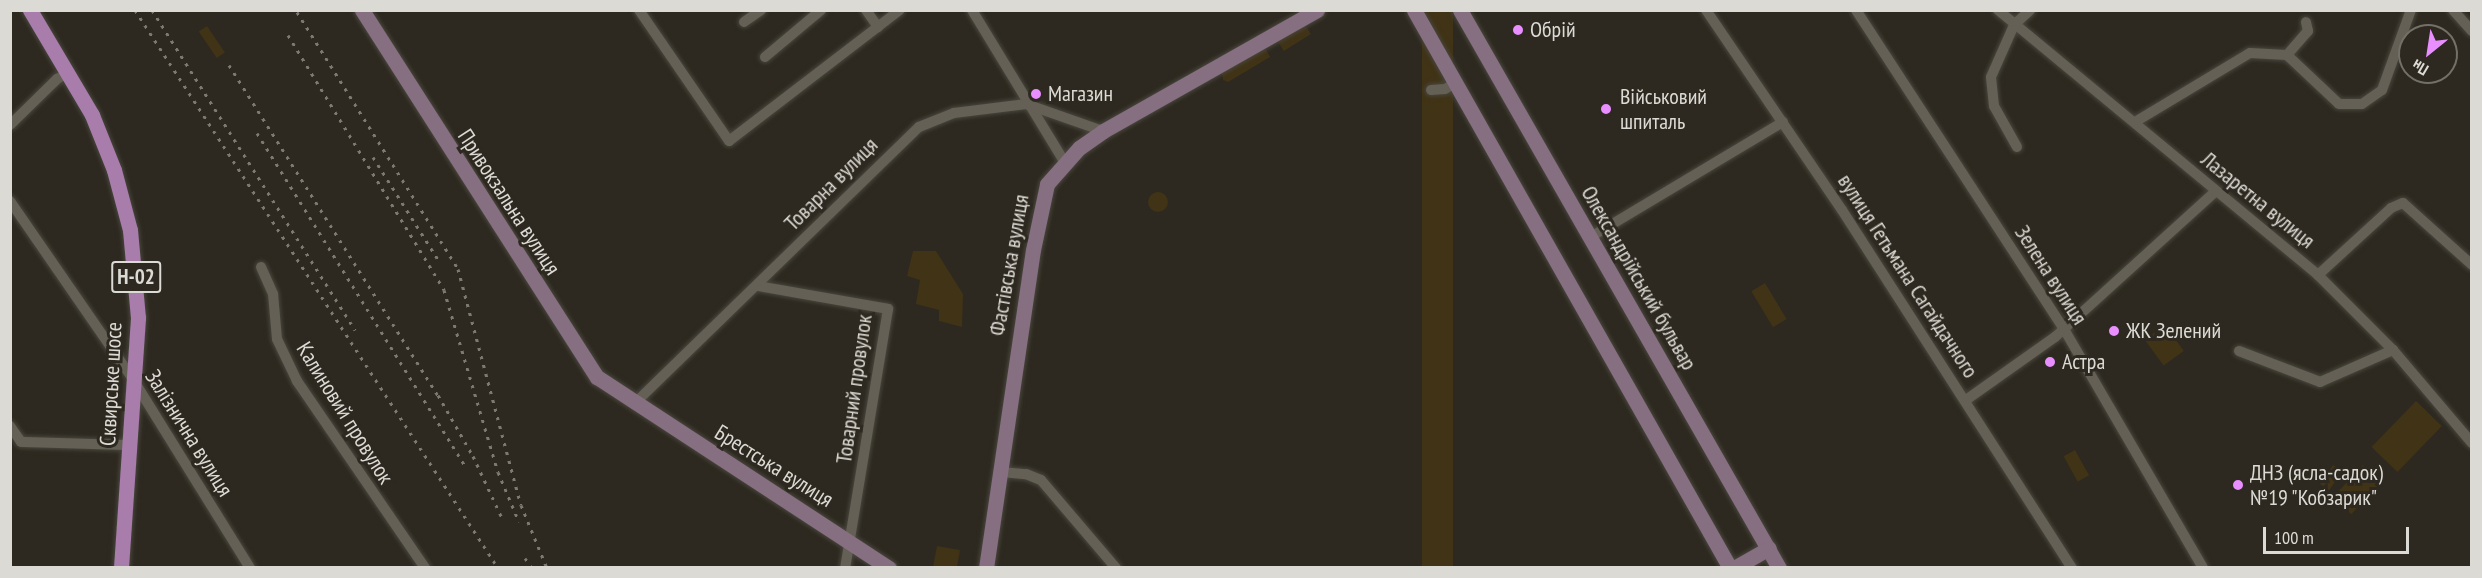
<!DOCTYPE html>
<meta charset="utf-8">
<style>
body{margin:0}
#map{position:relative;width:2482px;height:578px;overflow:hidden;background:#2d2920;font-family:"PT Sans Narrow",sans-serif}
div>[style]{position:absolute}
.green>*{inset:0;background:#403316;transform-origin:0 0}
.round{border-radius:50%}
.roads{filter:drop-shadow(0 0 2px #49463e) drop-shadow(0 0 2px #49463e)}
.street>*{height:10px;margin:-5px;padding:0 5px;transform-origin:5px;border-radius:5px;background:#656055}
.secondary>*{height:15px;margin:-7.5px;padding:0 7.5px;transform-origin:7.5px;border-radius:7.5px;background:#866f80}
.primary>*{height:15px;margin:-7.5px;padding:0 7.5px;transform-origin:7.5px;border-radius:7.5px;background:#a87dab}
.rail>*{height:3px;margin-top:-1.5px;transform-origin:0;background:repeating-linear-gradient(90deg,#7e7a73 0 3px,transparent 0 9px)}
.dots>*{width:16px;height:16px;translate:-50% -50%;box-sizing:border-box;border:3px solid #2d2920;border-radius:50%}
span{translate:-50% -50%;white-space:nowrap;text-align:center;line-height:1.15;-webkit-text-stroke:6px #2d2920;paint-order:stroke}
.shield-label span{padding:2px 4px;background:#2d2920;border:2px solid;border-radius:4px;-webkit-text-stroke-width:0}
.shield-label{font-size:21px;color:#dcdad4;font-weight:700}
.poi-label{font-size:22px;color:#dcdad4}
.left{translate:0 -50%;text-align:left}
.street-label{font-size:22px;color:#dcdad4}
.frame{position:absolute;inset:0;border:12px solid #dcdad4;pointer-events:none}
.north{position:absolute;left:2398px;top:24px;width:60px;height:60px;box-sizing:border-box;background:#2d2920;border:2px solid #737068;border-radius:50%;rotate:210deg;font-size:16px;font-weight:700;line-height:24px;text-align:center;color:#dcdad4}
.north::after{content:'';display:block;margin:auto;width:21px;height:27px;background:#e98efe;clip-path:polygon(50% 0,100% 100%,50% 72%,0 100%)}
.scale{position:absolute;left:2263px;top:527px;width:146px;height:27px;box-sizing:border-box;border:3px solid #dcdad4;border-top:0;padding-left:8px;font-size:18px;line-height:21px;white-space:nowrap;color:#dcdad4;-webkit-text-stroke:4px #2d2920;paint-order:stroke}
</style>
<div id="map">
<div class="green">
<div style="left:1422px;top:11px;width:31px;height:620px"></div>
<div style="left:1304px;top:23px;width:13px;height:32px;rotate:58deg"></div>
<div style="left:207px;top:26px;width:32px;height:10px;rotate:56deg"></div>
<div style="clip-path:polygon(1264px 46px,1270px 57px,1228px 82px,1223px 80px,1222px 71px)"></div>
<div class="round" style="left:1148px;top:192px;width:20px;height:20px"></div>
<div style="clip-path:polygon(913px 251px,936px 251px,963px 294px,962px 327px,939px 321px,939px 310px,916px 304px,920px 280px,907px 276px)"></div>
<div style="left:1765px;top:283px;width:42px;height:16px;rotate:59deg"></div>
<div style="left:2165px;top:325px;width:32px;height:25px;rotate:54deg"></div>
<div style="left:2416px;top:401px;width:36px;height:64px;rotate:44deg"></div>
<div style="left:2075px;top:450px;width:29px;height:13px;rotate:61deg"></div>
<div style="left:2333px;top:465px;width:11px;height:23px;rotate:34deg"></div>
<div style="left:2363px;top:465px;width:25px;height:44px;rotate:43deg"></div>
<div style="clip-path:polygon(937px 546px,960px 550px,957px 567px,933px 567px)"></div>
</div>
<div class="roads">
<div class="street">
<div style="left:639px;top:10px;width:159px;rotate:55.5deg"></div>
<div style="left:729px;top:141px;width:215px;rotate:-37.5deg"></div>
<div style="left:866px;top:10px;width:21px;rotate:55deg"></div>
<div style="left:972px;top:10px;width:179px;rotate:58.7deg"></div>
<div style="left:1706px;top:10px;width:242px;rotate:55.8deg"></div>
<div style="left:1842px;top:210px;width:426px;rotate:57.3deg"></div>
<div style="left:1856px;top:10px;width:381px;rotate:56.9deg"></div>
<div style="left:2064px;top:329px;width:276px;rotate:59.8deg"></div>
<div style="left:1998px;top:10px;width:415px;rotate:39.6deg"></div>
<div style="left:2318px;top:275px;width:106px;rotate:45deg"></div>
<div style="left:2393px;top:350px;width:122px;rotate:49.7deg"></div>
<div style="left:2453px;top:10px;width:28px;rotate:48deg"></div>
<div style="left:744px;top:22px;width:21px;rotate:-35deg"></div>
<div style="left:2287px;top:55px;width:32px;rotate:-49deg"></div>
<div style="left:2308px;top:31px;width:9px;rotate:-103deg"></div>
<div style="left:765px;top:57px;width:73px;rotate:-40deg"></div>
<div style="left:1431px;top:90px;width:14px;rotate:-4deg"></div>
<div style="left:1445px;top:89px;width:13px;rotate:-29deg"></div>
<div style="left:2135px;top:122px;width:134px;rotate:-31deg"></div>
<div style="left:2250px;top:53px;width:37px;rotate:3deg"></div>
<div style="left:2287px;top:55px;width:71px;rotate:43.3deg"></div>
<div style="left:2339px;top:104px;width:23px"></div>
<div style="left:2362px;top:104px;width:24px;rotate:-35deg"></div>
<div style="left:2382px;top:90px;width:85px;rotate:-70.1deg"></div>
<div style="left:10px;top:125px;width:66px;rotate:-44.4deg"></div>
<div style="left:57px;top:79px;width:13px;rotate:-29deg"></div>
<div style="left:2017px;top:147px;width:47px;rotate:-119.3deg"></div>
<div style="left:1994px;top:106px;width:29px;rotate:-96deg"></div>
<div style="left:1991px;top:77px;width:57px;rotate:-66.1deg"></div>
<div style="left:2014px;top:25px;width:22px;rotate:-43deg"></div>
<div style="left:10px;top:201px;width:219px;rotate:55.4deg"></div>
<div style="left:134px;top:381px;width:220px;rotate:58.2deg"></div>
<div style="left:1589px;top:238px;width:226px;rotate:-30.9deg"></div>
<div style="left:261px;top:267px;width:30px;rotate:66deg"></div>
<div style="left:273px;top:294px;width:45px;rotate:84.9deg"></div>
<div style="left:277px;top:339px;width:47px;rotate:64.5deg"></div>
<div style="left:297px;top:381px;width:227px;rotate:55.6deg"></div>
<div style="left:2318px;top:275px;width:99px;rotate:-42.5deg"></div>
<div style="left:2391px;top:208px;width:13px;rotate:-23deg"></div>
<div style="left:2403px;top:203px;width:93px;rotate:41.9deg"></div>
<div style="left:758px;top:286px;width:132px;rotate:10deg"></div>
<div style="left:888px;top:309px;width:263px;rotate:99.4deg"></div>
<div style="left:2239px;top:351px;width:87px;rotate:20.9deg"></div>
<div style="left:2320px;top:382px;width:80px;rotate:-23.7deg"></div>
<div style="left:1966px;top:400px;width:109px;rotate:-35.3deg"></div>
<div style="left:2055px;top:337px;width:216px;rotate:-42.2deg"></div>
<div style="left:634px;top:404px;width:397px;rotate:-44.2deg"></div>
<div style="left:919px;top:127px;width:38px;rotate:-22deg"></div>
<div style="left:954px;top:113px;width:73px;rotate:-7.1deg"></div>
<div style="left:1026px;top:104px;width:82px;rotate:19.3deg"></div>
<div style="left:10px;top:426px;width:19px;rotate:55deg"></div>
<div style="left:21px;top:442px;width:109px;rotate:1.6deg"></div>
<div style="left:1001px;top:472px;width:25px;rotate:5deg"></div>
<div style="left:1026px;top:474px;width:16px;rotate:22deg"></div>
<div style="left:1041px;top:480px;width:116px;rotate:49.6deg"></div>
</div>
<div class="secondary">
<div style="left:362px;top:10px;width:436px;rotate:57.4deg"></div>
<div style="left:597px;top:377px;width:349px;rotate:33.2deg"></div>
<div style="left:1414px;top:10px;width:641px;rotate:60.48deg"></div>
<div style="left:1460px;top:10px;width:643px;rotate:60.24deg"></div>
<div style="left:986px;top:568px;width:321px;rotate:-81.6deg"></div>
<div style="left:1033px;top:250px;width:67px;rotate:-78deg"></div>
<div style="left:1047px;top:184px;width:48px;rotate:-48.4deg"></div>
<div style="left:1079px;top:148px;width:29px;rotate:-35deg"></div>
<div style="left:1103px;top:131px;width:246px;rotate:-29.5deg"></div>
<div style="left:1734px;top:568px;width:40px;rotate:-29.7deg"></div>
</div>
<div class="primary">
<div style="left:30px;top:10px;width:122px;rotate:59.4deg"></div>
<div style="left:92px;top:115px;width:59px;rotate:68.2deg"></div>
<div style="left:114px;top:170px;width:62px;rotate:75.1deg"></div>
<div style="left:130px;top:230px;width:88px;rotate:84.8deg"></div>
<div style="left:138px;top:318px;width:251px;rotate:93.9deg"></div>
</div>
</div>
<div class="rail">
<div style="left:135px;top:10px;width:666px;rotate:56.95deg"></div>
<div style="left:152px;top:10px;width:379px;rotate:57.6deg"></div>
<div style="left:297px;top:12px;width:303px;rotate:57.9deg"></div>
<div style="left:458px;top:269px;width:244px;rotate:75.1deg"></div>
<div style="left:521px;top:505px;width:68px;rotate:67.6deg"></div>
<div style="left:288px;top:35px;width:299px;rotate:58.5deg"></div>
<div style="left:444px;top:290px;width:190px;rotate:73.5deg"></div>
<div style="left:498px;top:472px;width:54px;rotate:67.2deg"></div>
<div style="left:229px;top:65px;width:391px;rotate:57.7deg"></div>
<div style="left:438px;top:395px;width:70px;rotate:60.2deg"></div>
<div style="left:473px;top:456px;width:68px;rotate:64.9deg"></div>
<div style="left:257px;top:133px;width:396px;rotate:58deg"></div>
<div style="left:373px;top:157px;width:123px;rotate:57.6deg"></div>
<div style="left:525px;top:558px;width:12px;rotate:55deg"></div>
</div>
<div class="dots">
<div style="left:1518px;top:30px;background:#e98efe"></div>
<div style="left:1036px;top:94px;background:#e98efe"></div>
<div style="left:1606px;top:109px;background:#e98efe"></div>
<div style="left:2114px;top:331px;background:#e98efe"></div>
<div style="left:2050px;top:362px;background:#e98efe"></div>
<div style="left:2238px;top:485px;background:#e98efe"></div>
</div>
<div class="shield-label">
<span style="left:136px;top:277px">Н-02</span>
</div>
<div class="poi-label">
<span class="left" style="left:1530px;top:30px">Обрій</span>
<span class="left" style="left:1048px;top:94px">Магазин</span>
<span class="left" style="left:1620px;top:109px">Військовий<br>шпиталь</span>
<span class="left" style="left:2126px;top:331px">ЖК Зелений</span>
<span class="left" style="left:2062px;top:362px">Астра</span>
<span class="left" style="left:2250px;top:485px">ДНЗ (ясла-садок)<br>№19 "Кобзарик"</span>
</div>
<div class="street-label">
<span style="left:831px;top:184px;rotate:-45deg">Товарна вулиця</span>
<span style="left:2258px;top:200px;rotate:39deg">Лазаретна вулиця</span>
<span style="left:509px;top:202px;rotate:57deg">Привокзальна вулиця</span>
<span style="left:1009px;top:265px;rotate:-80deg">Фастівська вулиця</span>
<span style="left:2051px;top:275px;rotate:57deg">Зелена вулиця</span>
<span style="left:1908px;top:276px;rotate:57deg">вулиця Гетьмана Сагайдачного</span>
<span style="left:1639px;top:278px;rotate:60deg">Олександрійський бульвар</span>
<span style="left:111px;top:384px;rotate:-87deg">Сквирське шосе</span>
<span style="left:854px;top:389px;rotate:-82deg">Товарний провулок</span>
<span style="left:345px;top:413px;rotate:58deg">Калиновий провулок</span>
<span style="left:189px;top:433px;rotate:58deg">Залізнична вулиця</span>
<span style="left:774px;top:466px;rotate:32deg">Брестська вулиця</span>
</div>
<div class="frame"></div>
<div class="north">Пн</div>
<div class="scale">100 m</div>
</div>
